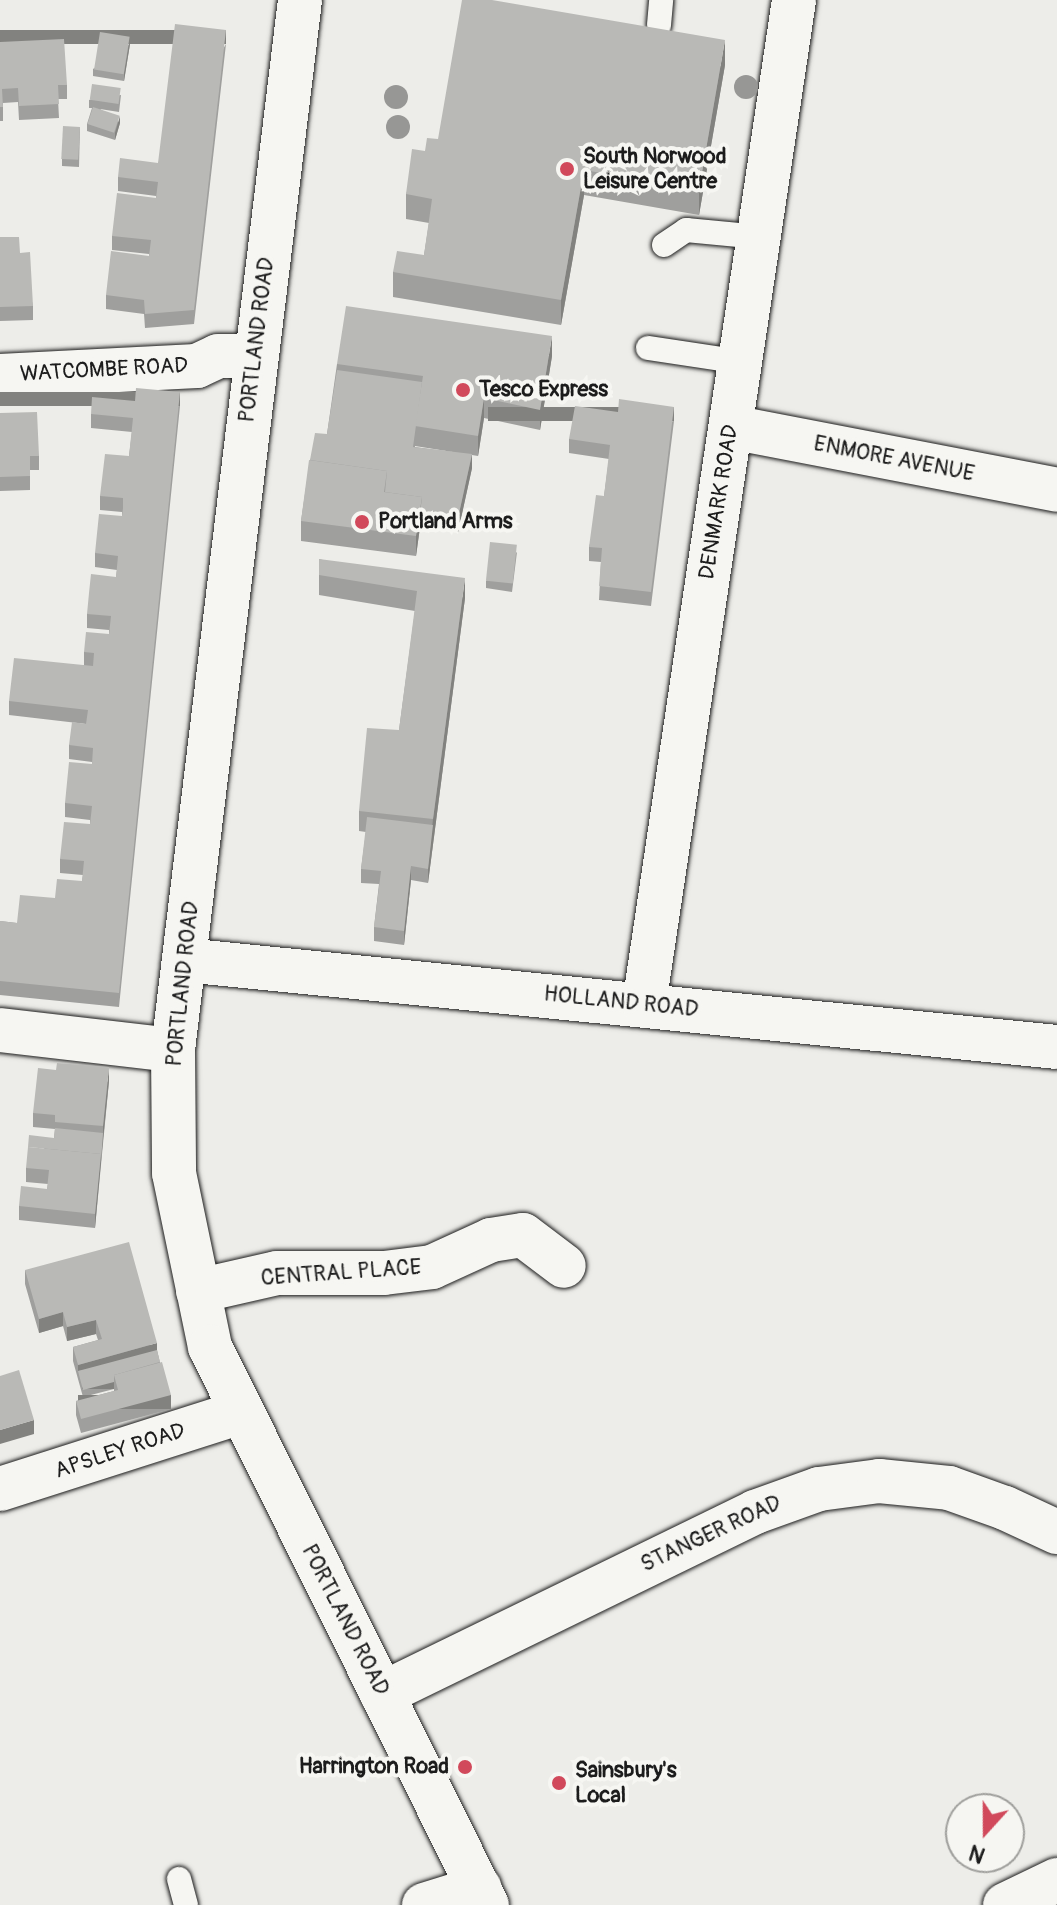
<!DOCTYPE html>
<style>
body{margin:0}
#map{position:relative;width:1057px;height:1905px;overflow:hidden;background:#edede9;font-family:Pangolin,sans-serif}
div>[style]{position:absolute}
.roads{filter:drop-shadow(0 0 2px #1c1c1c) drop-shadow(0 0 2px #1c1c1c)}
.service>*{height:24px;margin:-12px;padding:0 12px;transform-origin:12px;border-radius:12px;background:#f6f6f2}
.minor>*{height:44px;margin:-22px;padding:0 22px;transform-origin:22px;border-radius:22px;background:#f6f6f2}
.primary>*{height:44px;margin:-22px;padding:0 22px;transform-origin:22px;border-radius:22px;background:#f6f6f2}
.trees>*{width:24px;height:24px;margin:-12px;border-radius:50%;background:#979795}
.wall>*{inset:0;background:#9f9f9d}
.shaded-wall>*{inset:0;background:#82827f;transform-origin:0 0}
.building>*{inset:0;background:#b9b9b6;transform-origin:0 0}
.dots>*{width:22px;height:22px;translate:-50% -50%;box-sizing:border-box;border:4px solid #f6f6f2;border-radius:50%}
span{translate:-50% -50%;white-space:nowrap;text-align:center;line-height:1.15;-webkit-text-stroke:8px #f6f6f2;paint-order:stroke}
.poi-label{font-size:22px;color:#1c1c1c;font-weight:700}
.left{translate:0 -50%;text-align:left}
.right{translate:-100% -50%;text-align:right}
.street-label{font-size:22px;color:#1c1c1c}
.north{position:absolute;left:945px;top:1793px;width:80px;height:80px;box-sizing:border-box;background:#f6f6f2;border:2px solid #9f9f9c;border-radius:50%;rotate:201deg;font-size:22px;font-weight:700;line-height:32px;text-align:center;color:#1c1c1c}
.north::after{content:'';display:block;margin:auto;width:28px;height:36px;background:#d1495b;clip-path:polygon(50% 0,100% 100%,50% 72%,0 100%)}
</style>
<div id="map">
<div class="roads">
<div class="service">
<div style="left:659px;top:25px;width:25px;rotate:-85deg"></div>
<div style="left:664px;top:245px;width:27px;rotate:-34deg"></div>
<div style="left:686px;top:230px;width:74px;rotate:5.4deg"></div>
<div style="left:648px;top:348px;width:95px;rotate:8.5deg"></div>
<div style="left:179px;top:1879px;width:27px;rotate:75deg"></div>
</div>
<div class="minor">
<div style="left:0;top:376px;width:197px;rotate:-2.9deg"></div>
<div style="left:197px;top:366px;width:23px;rotate:-25deg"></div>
<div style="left:218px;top:356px;width:37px"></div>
<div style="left:731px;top:427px;width:332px;rotate:10.9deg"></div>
<div style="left:184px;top:960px;width:877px;rotate:5.69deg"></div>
<div style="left:644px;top:1005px;width:1016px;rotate:-81.51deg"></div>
<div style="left:0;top:1030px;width:174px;rotate:6.6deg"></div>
<div style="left:198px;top:1291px;width:81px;rotate:-12.8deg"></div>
<div style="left:277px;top:1273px;width:107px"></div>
<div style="left:384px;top:1273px;width:48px;rotate:-7.1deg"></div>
<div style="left:432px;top:1267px;width:65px;rotate:-24.6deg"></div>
<div style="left:491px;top:1240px;width:32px;rotate:-9deg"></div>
<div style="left:523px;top:1235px;width:51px;rotate:37.1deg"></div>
<div style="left:0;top:1489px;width:253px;rotate:-17.7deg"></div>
<div style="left:382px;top:1694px;width:415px;rotate:-26deg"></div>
<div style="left:755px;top:1512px;width:68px;rotate:-19.8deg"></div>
<div style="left:819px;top:1489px;width:61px;rotate:-7.6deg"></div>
<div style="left:879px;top:1481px;width:70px;rotate:5.7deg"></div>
<div style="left:949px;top:1488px;width:59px;rotate:19.7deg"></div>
<div style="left:1005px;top:1508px;width:57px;rotate:24.8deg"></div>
<div style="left:424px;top:1905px;width:58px;rotate:-17.2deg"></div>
<div style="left:1005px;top:1905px;width:58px;rotate:-25.7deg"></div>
</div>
<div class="primary">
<div style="left:300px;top:0;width:1058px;rotate:96.9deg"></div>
<div style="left:173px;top:1050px;width:123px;rotate:89.5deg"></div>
<div style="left:174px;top:1173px;width:178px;rotate:78.3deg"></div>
<div style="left:210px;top:1347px;width:623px;rotate:63.6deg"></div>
</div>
</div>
<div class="trees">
<div style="left:746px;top:87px"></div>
<div style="left:396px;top:97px"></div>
<div style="left:398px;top:127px"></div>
</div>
<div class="wall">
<div style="clip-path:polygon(0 42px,67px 85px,67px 99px,58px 99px,59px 118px,19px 120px,18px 102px,3px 103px,3px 121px,0 121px)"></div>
<div style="clip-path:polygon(130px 44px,124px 81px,93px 76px,93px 69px)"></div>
<div style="clip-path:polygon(226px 44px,194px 324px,145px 328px,144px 314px,106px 309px,106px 295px,149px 256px,149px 254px,112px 250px,112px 236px,156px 198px,156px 196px,118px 191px,118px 177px,158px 163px)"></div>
<div style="clip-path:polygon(725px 65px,699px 215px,584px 195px,561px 325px,393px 297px,393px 272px,424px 255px,429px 223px,406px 219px,406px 194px,425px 151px,438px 139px)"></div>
<div style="clip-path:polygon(121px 95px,119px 112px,100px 109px,120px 123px,115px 140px,87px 131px,87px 124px,92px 108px,89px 108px,89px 100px)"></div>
<div style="clip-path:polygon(80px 127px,79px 167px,62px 166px,62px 159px)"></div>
<div style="clip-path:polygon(0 237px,20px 253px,33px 306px,33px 320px,0 321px)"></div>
<div style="clip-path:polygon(evenodd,552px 356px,540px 430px,484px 418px,478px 456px,472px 455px,472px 468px,458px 532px,420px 527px,416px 556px,301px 541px,301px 521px,310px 460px,327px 434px,337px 364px,552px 356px,415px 446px,459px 453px,415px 447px,415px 446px)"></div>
<div style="clip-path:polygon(180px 406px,119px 1007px,0 995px,0 921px,17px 923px,82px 881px,83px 875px,60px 873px,60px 859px,90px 824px,90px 820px,65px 817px,65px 803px,92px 764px,92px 762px,69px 759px,69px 745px,86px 724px,9px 715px,9px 701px,84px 665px,84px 652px,109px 634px,109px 630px,87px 628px,87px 614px,116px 577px,117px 570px,95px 567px,95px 553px,122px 516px,122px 512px,100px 510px,100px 496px,129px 456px,132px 432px,91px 428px,91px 414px)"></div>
<div style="clip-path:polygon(0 413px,39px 456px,39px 470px,30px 470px,30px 490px,0 491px)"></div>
<div style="clip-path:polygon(674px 421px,651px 606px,599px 600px,601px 562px,589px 561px,589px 547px,604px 496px,609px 459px,569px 453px,569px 439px)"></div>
<div style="clip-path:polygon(517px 552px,512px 592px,486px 588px,486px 581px)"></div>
<div style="clip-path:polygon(319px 559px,465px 598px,428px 883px,411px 880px,404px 945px,374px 941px,374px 927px,379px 884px,361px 883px,361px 869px,366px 832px,359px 831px,359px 811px,399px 730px,415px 611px,319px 595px)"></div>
<div style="clip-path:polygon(109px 1081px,95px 1228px,19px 1220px,19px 1206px,47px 1189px,48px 1184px,26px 1182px,26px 1168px,54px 1138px,55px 1129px,33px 1127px,33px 1113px)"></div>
<div style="clip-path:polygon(25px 1270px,157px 1350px,171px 1409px,81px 1433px,76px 1415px,76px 1401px,114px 1391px,114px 1389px,83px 1397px,73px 1361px,73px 1347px,98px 1340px,96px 1334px,67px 1341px,63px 1326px,39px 1333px,25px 1284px)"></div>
</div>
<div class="shaded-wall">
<div style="left:226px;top:30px;width:14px;height:282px;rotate:90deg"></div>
<div style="clip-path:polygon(130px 37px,130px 44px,124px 81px,124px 73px)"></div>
<div style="clip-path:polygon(725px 40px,725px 65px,699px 215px,699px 190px)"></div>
<div style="clip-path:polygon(120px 116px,120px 123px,115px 140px,115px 133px)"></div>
<div style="clip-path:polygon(584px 170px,584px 195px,561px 325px,561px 300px)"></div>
<div style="clip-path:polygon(552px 336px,552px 356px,540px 430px,540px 410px)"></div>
<div style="left:180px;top:392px;width:14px;height:604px;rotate:90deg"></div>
<div style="clip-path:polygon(484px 398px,484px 418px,478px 456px,478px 436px)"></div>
<div style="left:674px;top:407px;width:14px;height:186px;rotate:90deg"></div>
<div style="clip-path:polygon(472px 454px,472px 468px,458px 532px,458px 518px)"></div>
<div style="clip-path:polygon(422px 497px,420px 527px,416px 556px,416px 536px)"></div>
<div style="clip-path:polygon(465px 578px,465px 598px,428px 883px,428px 869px,433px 819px)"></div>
<div style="clip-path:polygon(411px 866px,411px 880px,404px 945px,404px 931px)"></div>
<div style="clip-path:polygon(109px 1067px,109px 1081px,103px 1140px,103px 1126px)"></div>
<div style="clip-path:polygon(103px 1133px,103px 1140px,95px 1228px,95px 1214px)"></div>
<div style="clip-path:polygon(63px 1312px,63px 1326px,39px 1333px,39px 1319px)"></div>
<div style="clip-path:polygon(96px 1320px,96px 1334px,67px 1341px,67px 1327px)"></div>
<div style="clip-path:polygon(157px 1343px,157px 1357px,78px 1371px,78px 1379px,78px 1365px)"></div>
<div style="left:114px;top:1382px;width:7px;height:32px;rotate:90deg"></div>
<div style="left:171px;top:1395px;width:14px;height:93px;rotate:90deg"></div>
<div style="clip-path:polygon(34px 1420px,34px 1434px,0 1444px,0 1430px)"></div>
</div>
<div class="building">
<div style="clip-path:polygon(462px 0,492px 0,725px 40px,699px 190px,584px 170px,561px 300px,393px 272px,397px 251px,424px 255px,432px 199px,406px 194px,412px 149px,425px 151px,427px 138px,438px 139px)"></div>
<div style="clip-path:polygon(175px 24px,226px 30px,194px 310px,145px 314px,144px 300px,106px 295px,111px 251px,149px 256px,151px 240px,112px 236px,117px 193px,156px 198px,158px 182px,118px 177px,120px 158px,158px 163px)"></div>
<div style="left:100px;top:32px;width:30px;height:38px;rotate:9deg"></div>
<div style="clip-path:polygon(64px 39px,67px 85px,58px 85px,59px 104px,19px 106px,18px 88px,2px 89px,3px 107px,0 107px,0 42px)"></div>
<div style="left:92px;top:84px;width:29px;height:16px;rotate:8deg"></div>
<div style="left:93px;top:107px;width:28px;height:18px;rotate:18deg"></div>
<div style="left:63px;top:126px;width:17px;height:33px;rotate:3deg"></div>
<div style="clip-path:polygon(0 237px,19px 237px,20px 253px,30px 252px,33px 306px,0 307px)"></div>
<div style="clip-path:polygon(346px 306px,552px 336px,540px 410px,484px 398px,478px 436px,415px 426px,423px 376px,337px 364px)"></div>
<div style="clip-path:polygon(337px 370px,422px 382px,413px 447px,472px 454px,458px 518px,420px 513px,422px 497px,385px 492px,387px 471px,310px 460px,315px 433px,327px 434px)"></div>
<div style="clip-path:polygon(136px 388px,180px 392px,119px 993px,0 981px,0 921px,17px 923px,20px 895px,55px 898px,57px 879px,82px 881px,84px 861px,60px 859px,64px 822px,90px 824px,92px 806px,65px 803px,69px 762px,92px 764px,93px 748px,69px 745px,72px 722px,86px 724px,88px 710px,9px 701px,14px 658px,93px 666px,94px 653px,84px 652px,86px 632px,109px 634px,111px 616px,87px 614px,89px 593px,91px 574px,116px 577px,118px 556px,95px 553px,99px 514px,122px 516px,123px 508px,123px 498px,100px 496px,105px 454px,129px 456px,133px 418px,91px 414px,92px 397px,135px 401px)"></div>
<div style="clip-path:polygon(619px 399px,674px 407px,651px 592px,599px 586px,602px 548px,589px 547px,596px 495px,604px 496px,610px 445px,569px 439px,575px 406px,618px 412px)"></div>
<div style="clip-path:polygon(37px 412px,39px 456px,30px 456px,30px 476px,0 477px,0 413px)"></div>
<div style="clip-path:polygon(309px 460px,387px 471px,384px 492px,422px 497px,416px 536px,301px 521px)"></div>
<div style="left:490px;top:542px;width:27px;height:39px;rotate:6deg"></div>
<div style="clip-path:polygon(319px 559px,465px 578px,433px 819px,359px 811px,367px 728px,399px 730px,417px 591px,319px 575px)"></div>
<div style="clip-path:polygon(367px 817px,433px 825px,428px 869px,411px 866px,404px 931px,374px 927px,381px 871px,361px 869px)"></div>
<div style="clip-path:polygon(57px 1063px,109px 1067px,103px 1126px,55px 1122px,55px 1115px,33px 1113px,38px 1068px,56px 1070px)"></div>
<div style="clip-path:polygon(55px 1128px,103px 1133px,101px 1161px,101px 1154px,28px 1147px,29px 1135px,54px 1138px)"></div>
<div style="clip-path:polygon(28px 1147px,101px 1154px,95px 1214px,19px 1206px,21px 1186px,47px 1189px,49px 1170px,26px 1168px)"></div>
<div style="clip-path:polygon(129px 1242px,157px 1343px,78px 1365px,73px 1347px,102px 1339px,96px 1320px,67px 1327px,63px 1312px,39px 1319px,25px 1270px)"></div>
<div style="clip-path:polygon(157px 1350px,160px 1362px,114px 1375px,114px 1382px,83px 1390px,78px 1371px)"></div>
<div style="clip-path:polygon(162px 1362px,171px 1395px,81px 1419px,76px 1401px,118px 1390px,114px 1375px)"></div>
<div style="clip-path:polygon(19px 1370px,34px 1420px,0 1430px,0 1376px)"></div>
</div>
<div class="dots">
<div style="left:567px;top:169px;background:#d1495b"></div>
<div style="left:463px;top:390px;background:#d1495b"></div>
<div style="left:362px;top:522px;background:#d1495b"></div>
<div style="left:465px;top:1767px;background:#d1495b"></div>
<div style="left:559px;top:1783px;background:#d1495b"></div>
</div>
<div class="poi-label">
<span class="left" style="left:583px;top:169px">South Norwood<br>Leisure Centre</span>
<span class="left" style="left:479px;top:390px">Tesco Express</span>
<span class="left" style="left:378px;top:522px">Portland Arms</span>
<span class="right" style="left:449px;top:1767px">Harrington Road</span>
<span class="left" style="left:575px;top:1783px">Sainsbury's<br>Local</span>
</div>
<div class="street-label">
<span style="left:257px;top:340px;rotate:-83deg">PORTLAND ROAD</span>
<span style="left:104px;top:370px;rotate:-3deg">WATCOMBE ROAD</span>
<span style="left:894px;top:459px;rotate:11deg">ENMORE AVENUE</span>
<span style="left:719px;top:502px;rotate:-81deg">DENMARK ROAD</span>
<span style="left:183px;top:984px;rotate:-84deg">PORTLAND ROAD</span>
<span style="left:621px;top:1002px;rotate:6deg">HOLLAND ROAD</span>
<span style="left:341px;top:1273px;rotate:-4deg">CENTRAL PLACE</span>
<span style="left:120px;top:1451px;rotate:-18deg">APSLEY ROAD</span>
<span style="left:711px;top:1534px;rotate:-25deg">STANGER ROAD</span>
<span style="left:345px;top:1620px;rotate:63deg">PORTLAND ROAD</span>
</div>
<div class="north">N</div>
</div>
